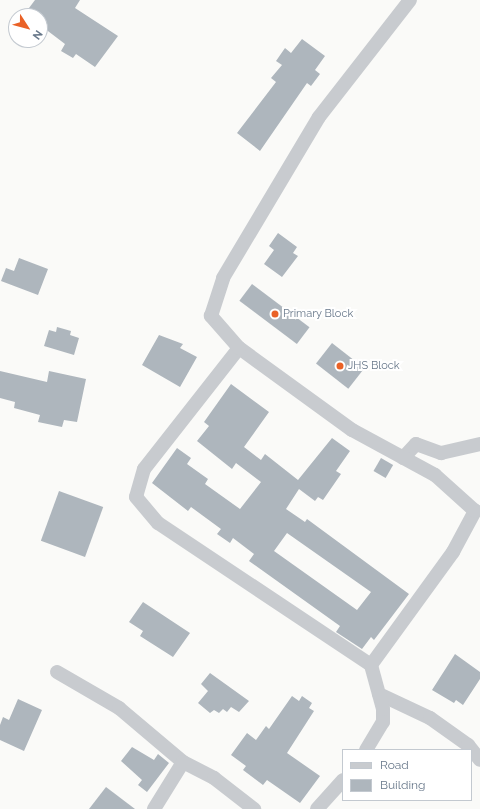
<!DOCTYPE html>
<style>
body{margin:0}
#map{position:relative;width:480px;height:809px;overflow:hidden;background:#fafaf8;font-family:Raleway,sans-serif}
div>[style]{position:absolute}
.building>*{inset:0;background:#aeb6bd;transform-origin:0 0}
.minor>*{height:14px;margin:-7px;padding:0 7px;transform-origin:7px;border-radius:7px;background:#c8cbcf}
.dots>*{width:11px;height:11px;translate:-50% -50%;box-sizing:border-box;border:2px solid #fff;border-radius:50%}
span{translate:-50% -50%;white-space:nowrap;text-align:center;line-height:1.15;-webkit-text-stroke:4px #fff;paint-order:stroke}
.poi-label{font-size:11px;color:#68788a}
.left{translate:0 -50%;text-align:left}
.legend{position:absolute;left:342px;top:749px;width:130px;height:52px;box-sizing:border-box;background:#fff;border:1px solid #c3c9d0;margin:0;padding:5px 7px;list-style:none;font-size:12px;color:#68788a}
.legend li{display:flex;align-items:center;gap:8px;height:20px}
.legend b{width:20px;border:1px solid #c3c9d0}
.north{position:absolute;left:8px;top:8px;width:40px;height:40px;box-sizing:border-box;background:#fff;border:1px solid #c3c9d0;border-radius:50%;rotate:126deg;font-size:11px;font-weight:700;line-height:16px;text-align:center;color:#68788a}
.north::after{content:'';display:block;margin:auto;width:14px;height:18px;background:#ea6227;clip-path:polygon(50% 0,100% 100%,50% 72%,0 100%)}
</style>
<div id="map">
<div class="building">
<div style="clip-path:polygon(35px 0,80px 0,75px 8px,118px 36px,95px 67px,76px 54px,73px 58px,61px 51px,65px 44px,40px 25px,40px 16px,23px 16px)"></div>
<div style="clip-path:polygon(302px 39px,325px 56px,315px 70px,320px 74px,311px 86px,307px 83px,260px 151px,237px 133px,276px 82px,271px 78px,282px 65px,276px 61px,285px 48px,291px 53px)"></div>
<div style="clip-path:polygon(278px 233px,297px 247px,293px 253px,298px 256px,282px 277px,264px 264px,274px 250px,269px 246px)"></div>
<div style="clip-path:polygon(19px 258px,48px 269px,38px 295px,1px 281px,6px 268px,14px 271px)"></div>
<div style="left:252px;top:284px;width:72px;height:21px;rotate:37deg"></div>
<div style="clip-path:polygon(57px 327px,71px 331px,70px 335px,79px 338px,74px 355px,44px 346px,49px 330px,56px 332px)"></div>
<div style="clip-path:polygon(159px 335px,183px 344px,180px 348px,197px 357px,180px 387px,142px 365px)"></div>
<div style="left:332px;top:343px;width:41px;height:26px;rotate:38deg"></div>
<div style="clip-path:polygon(0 371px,47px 382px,49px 371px,86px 379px,77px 422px,64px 420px,62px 427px,38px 422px,40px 415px,14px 408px,15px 402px,0 398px)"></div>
<div style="clip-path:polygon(evenodd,231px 384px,269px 412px,244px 447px,261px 460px,265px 454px,298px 480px,332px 438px,350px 451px,336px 471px,341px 474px,323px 500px,318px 497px,315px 501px,299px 489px,286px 509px,305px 522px,307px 519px,409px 594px,374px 640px,371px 637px,362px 649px,336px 632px,340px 626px,249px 561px,254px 554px,233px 538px,230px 543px,217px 534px,221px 529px,191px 507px,188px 511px,152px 483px,177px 448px,191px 458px,187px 464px,208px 479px,205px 484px,240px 509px,261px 482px,236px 463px,232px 469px,197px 441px,209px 426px,204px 422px,231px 384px,287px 533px,371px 592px,357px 610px,274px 551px,287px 533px)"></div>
<div style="left:381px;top:458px;width:14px;height:15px;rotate:30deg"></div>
<div style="left:59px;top:491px;width:47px;height:53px;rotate:20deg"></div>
<div style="clip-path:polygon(143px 602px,190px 633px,173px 657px,140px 636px,143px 631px,129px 622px)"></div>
<div style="clip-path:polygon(455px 654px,480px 672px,480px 679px,463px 705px,456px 700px,454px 703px,432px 690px)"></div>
<div style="clip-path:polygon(210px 673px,249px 701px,239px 712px,231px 707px,227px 712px,223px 709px,219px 713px,214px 710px,210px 713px,198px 703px,208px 691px,201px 684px)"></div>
<div style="clip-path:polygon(292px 696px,299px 701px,302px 696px,312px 703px,309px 708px,314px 711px,287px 753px,320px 776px,300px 803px,267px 780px,263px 785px,243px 770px,246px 766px,231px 755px,247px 733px,256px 740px,266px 726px,269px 729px)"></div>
<div style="clip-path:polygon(18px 699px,42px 710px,24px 751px,0 740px,0 725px,3px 717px,9px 720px)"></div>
<div style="clip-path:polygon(132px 747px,154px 760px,158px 754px,169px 763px,147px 792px,138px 785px,142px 780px,121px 761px)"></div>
<div style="clip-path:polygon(106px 787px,135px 809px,89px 809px)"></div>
</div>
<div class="minor">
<div style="left:239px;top:348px;width:154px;rotate:128.1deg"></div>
<div style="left:144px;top:469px;width:29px;rotate:106deg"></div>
<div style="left:136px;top:497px;width:34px;rotate:50deg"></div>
<div style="left:158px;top:523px;width:256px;rotate:33.7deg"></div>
<div style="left:403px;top:458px;width:19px;rotate:-47deg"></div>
<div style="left:416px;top:444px;width:27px;rotate:20deg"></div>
<div style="left:441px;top:453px;width:40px;rotate:-13deg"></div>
<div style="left:57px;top:672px;width:72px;rotate:30.1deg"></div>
<div style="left:119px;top:708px;width:84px;rotate:40.2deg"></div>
<div style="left:379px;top:694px;width:56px;rotate:25.2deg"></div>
<div style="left:430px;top:718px;width:47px;rotate:35.4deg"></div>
<div style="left:468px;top:745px;width:19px;rotate:51deg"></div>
<div style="left:366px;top:750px;width:33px;rotate:-59deg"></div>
<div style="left:383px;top:722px;width:13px;rotate:-90deg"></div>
<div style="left:383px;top:709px;width:46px;rotate:-105.3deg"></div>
<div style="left:371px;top:665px;width:140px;rotate:-54deg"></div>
<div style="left:453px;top:552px;width:47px;rotate:-61.8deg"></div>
<div style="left:475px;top:511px;width:54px;rotate:-138deg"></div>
<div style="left:435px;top:475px;width:94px;rotate:-151.5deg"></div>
<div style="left:352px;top:430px;width:140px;rotate:-144deg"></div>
<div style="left:239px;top:348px;width:43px;rotate:-131.2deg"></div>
<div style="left:211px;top:316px;width:40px;rotate:-72deg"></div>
<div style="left:223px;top:278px;width:187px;rotate:-59.2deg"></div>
<div style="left:319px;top:117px;width:148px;rotate:-52.1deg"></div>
<div style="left:154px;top:809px;width:55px;rotate:-58.3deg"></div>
<div style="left:183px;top:762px;width:35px;rotate:27deg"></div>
<div style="left:214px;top:778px;width:51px;rotate:37.8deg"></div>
<div style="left:317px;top:809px;width:39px;rotate:-48deg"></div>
</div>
<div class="dots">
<div style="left:275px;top:314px;background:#ea6227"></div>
<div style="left:340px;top:366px;background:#ea6227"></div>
</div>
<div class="poi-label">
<span class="left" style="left:283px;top:314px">Primary Block</span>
<span class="left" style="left:348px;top:366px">JHS Block</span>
</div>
<ul class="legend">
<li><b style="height:5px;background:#c8cbcf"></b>Road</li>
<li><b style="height:11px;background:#aeb6bd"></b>Building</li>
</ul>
<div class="north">N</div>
</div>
